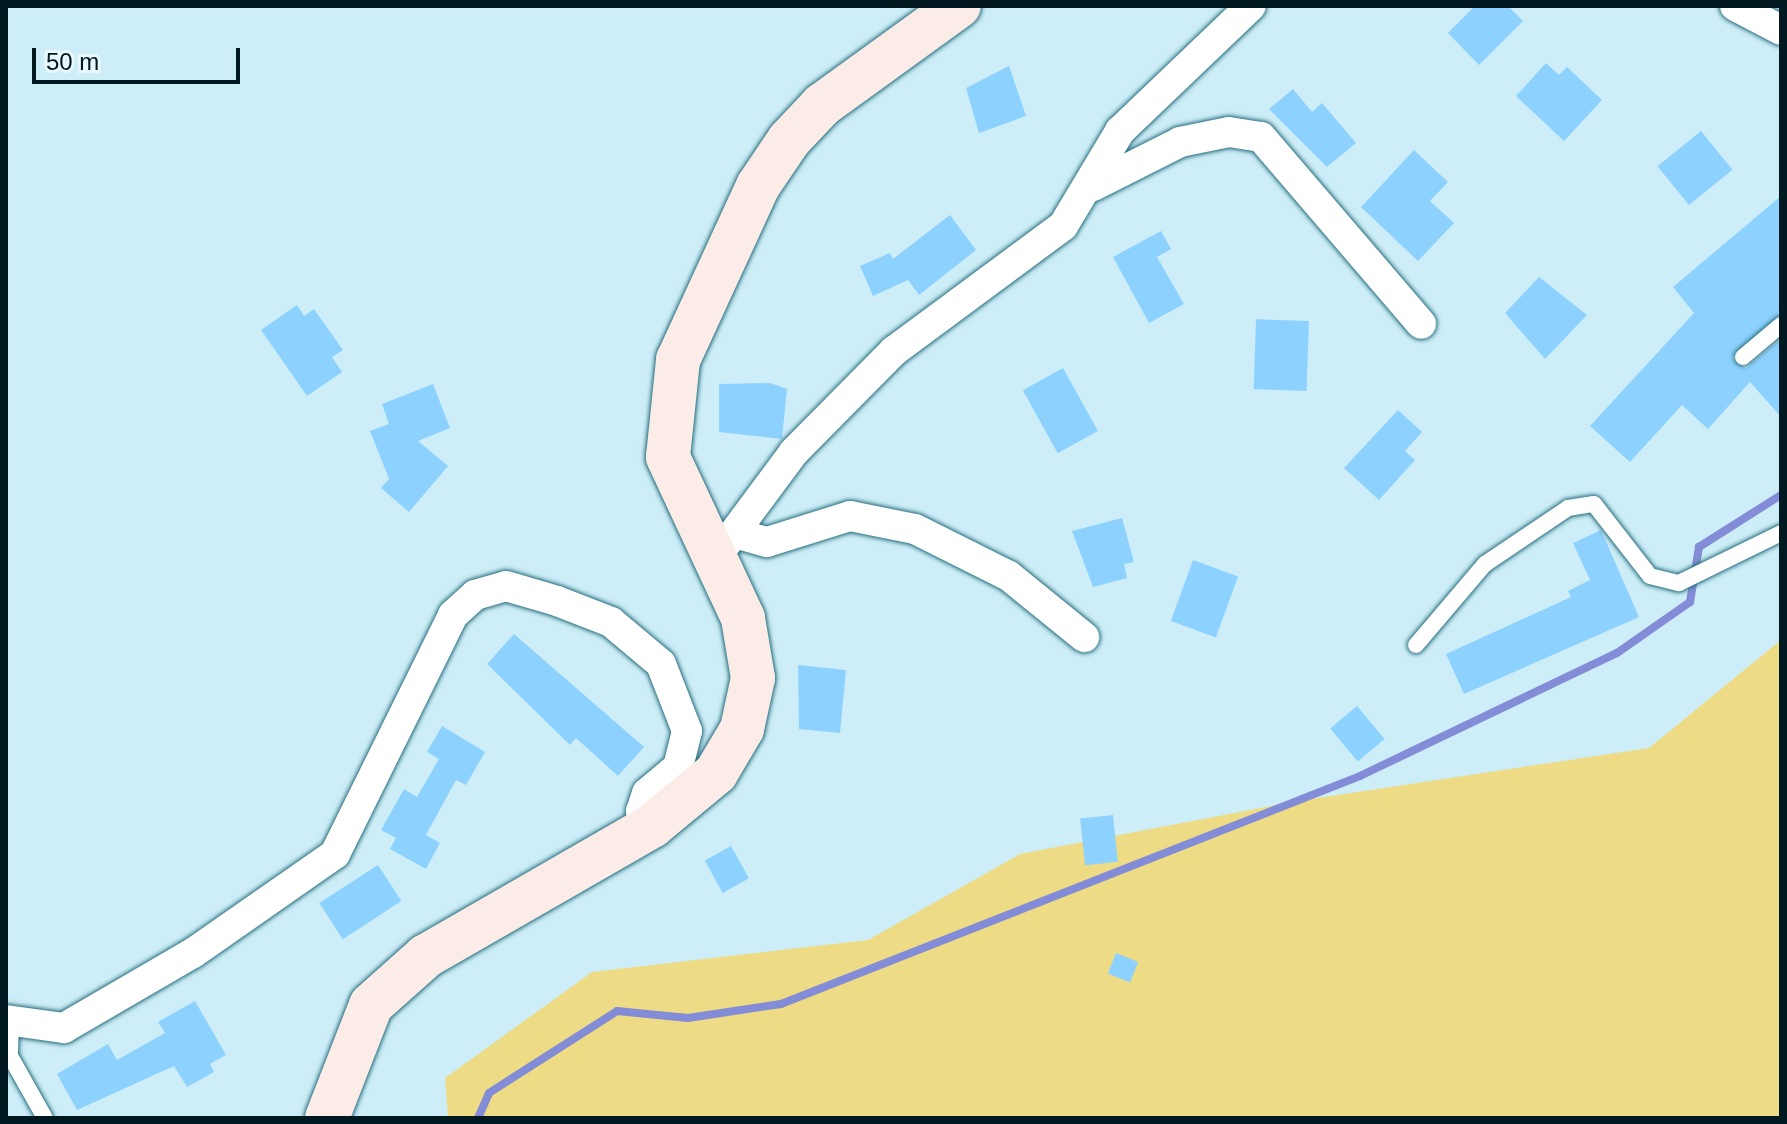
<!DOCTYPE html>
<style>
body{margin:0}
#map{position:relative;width:1787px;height:1124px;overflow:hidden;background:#cdeef8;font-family:Helvetica,sans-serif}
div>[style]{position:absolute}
.green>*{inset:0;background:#eddb85}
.stream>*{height:8px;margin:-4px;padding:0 4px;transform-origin:4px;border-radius:4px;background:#838cd6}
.building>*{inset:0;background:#8dd2fe;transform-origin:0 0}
.roads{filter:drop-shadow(0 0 2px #276e7f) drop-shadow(0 0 2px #276e7f)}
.lane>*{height:16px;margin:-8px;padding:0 8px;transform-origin:8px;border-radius:8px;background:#fff}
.street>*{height:30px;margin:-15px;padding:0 15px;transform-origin:15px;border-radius:15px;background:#fff}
.secondary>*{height:44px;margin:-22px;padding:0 22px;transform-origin:22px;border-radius:22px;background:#fbece7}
span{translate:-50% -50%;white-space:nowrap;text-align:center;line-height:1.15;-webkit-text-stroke:6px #e8f8fd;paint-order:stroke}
.frame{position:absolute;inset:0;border:8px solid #00181f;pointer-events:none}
.scale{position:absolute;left:32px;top:48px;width:208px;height:36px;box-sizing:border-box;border:4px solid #00181f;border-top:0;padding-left:10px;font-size:24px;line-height:28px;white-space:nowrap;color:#00181f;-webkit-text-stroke:6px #e8f8fd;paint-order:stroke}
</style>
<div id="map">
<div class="green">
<div style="clip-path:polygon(1781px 640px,1781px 1118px,448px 1118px,445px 1078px,592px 972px,868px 940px,1020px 854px,1291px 802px,1649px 748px)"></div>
</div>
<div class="stream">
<div style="left:478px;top:1118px;width:27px;rotate:-66deg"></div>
<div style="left:489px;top:1093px;width:152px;rotate:-32.6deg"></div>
<div style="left:617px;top:1011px;width:71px;rotate:5.6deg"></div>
<div style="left:688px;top:1018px;width:94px;rotate:-8.6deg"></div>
<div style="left:781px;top:1004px;width:622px;rotate:-21.49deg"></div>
<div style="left:1360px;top:776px;width:285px;rotate:-25.6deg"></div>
<div style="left:1617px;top:653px;width:89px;rotate:-34.9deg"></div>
<div style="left:1690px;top:602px;width:56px;rotate:-80.7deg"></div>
<div style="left:1699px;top:547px;width:97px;rotate:-32.4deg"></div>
</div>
<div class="building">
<div style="clip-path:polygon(1475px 6px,1508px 6px,1523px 21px,1479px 65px,1448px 33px)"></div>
<div style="clip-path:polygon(1546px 63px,1559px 75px,1567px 67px,1602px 100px,1564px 141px,1516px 96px)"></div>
<div style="clip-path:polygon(1009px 66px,1026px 116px,979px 133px,966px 88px)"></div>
<div style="clip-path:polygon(1293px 89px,1312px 112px,1322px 103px,1356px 143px,1327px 167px,1269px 109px)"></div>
<div style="left:1701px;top:131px;width:50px;height:56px;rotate:51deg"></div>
<div style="clip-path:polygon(1414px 150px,1448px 182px,1430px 201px,1454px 223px,1418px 261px,1361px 207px)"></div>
<div style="clip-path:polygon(1781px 196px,1781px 314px,1732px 358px,1746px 368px,1781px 339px,1781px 417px,1750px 382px,1708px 429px,1682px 405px,1630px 462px,1590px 426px,1694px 313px,1673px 287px)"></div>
<div style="clip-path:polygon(950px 215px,976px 250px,919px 295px,908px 280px,873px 296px,860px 266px,890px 253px,893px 259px)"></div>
<div style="clip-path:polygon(1161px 231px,1171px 249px,1157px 257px,1184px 304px,1149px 323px,1113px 257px)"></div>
<div style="clip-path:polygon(1539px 277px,1587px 315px,1545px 359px,1505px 313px)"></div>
<div style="clip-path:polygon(297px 305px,304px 316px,314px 309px,343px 350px,332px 357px,342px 372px,307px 396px,261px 330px)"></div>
<div style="left:1309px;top:321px;width:70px;height:53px;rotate:92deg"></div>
<div style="left:1063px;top:368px;width:72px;height:46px;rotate:61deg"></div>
<div style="clip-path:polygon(770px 383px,787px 389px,782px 439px,719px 432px,719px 384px)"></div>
<div style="clip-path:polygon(433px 384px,450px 428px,418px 441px,448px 466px,409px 512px,381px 488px,389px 479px,370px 431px,389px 424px,382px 404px)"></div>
<div style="clip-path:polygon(1398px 410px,1422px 432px,1405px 451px,1415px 460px,1379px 500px,1344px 468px)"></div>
<div style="clip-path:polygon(1122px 518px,1134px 562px,1124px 564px,1127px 578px,1093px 587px,1072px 531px)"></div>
<div style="clip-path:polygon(1601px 530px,1639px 617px,1464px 694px,1446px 654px,1571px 597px,1568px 591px,1590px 580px,1573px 543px)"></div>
<div style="left:1193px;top:560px;width:48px;height:65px;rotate:20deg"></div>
<div style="clip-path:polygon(514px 634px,644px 747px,618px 776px,576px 738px,570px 745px,487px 664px)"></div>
<div style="clip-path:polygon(798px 665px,846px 670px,840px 733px,799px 729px)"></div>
<div style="left:1357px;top:706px;width:43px;height:35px;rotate:50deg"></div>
<div style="clip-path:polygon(442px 726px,485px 752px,466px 785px,456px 780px,426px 835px,440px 843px,426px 869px,390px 849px,396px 838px,381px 830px,404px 789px,417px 797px,439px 759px,427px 752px)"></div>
<div style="left:1113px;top:815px;width:47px;height:33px;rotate:84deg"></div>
<div style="left:731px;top:846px;width:37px;height:30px;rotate:61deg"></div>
<div style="left:378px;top:865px;width:43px;height:70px;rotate:57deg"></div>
<div style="left:1116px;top:953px;width:24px;height:22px;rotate:22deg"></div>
<div style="clip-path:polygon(195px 1001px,226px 1055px,210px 1064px,214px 1072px,187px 1087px,174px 1066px,77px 1110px,57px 1074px,108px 1044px,117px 1060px,165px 1033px,158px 1022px)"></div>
</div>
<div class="roads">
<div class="lane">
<div style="left:1743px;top:357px;width:50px;rotate:-40.1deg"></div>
<div style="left:1416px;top:645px;width:106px;rotate:-49.6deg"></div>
<div style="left:1485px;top:564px;width:100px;rotate:-34deg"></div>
<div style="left:1568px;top:508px;width:26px;rotate:-9deg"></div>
<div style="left:1594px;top:504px;width:91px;rotate:52.1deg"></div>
<div style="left:1650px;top:576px;width:30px;rotate:14deg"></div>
<div style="left:1679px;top:583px;width:114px;rotate:-26.1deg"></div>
<div style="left:11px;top:1023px;width:33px;rotate:92deg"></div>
<div style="left:10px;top:1056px;width:71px;rotate:60.6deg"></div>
</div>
<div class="street">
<div style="left:1735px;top:6px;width:52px;rotate:27.6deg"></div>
<div style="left:1093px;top:186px;width:97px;rotate:-26.8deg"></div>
<div style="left:1180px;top:142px;width:50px;rotate:-11.5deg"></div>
<div style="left:1229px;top:132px;width:32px;rotate:9deg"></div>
<div style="left:1261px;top:137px;width:246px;rotate:49.4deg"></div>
<div style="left:735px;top:533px;width:33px;rotate:16deg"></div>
<div style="left:767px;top:542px;width:87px;rotate:-17.4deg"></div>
<div style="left:850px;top:516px;width:66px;rotate:11.3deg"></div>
<div style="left:915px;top:529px;width:105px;rotate:26.6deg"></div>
<div style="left:1009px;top:576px;width:97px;rotate:39.1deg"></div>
<div style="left:716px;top:557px;width:131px;rotate:-53.4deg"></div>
<div style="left:794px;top:452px;width:142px;rotate:-45.3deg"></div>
<div style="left:894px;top:351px;width:210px;rotate:-36.5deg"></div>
<div style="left:1063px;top:226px;width:111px;rotate:-59deg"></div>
<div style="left:1120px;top:131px;width:181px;rotate:-43.7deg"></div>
<div style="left:6px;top:1020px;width:59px;rotate:7.9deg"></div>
<div style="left:64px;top:1028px;width:149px;rotate:-30.2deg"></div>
<div style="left:193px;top:953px;width:173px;rotate:-34.9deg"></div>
<div style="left:335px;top:854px;width:267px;rotate:-63.7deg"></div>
<div style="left:453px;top:615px;width:30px;rotate:-42deg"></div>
<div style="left:475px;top:595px;width:32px;rotate:-16deg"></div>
<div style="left:506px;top:586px;width:53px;rotate:16.4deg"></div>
<div style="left:557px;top:601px;width:58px;rotate:21.3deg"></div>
<div style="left:611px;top:622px;width:65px;rotate:40deg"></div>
<div style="left:661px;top:664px;width:72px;rotate:68.8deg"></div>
<div style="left:687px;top:731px;width:37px;rotate:104deg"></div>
<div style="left:678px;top:767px;width:40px;rotate:140deg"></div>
<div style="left:647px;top:793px;width:19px;rotate:108deg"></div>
<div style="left:641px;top:811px;width:19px;rotate:54deg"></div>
</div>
<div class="secondary">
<div style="left:327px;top:1118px;width:121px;rotate:-68.7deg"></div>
<div style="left:371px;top:1005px;width:74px;rotate:-41.7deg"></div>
<div style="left:426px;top:956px;width:261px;rotate:-29.9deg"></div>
<div style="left:652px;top:826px;width:83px;rotate:-39.6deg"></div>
<div style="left:716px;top:773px;width:51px;rotate:-59.4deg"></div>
<div style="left:742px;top:729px;width:52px;rotate:-77.8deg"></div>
<div style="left:753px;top:678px;width:61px;rotate:-99.5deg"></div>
<div style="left:743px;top:618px;width:178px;rotate:-115deg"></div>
<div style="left:668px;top:457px;width:98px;rotate:-84.1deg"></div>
<div style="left:678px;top:360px;width:192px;rotate:-65.3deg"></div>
<div style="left:758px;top:186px;width:55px;rotate:-56deg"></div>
<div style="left:789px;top:140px;width:48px;rotate:-46.7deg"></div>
<div style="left:822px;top:105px;width:169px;rotate:-35.9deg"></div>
</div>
</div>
<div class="frame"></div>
<div class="scale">50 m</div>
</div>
